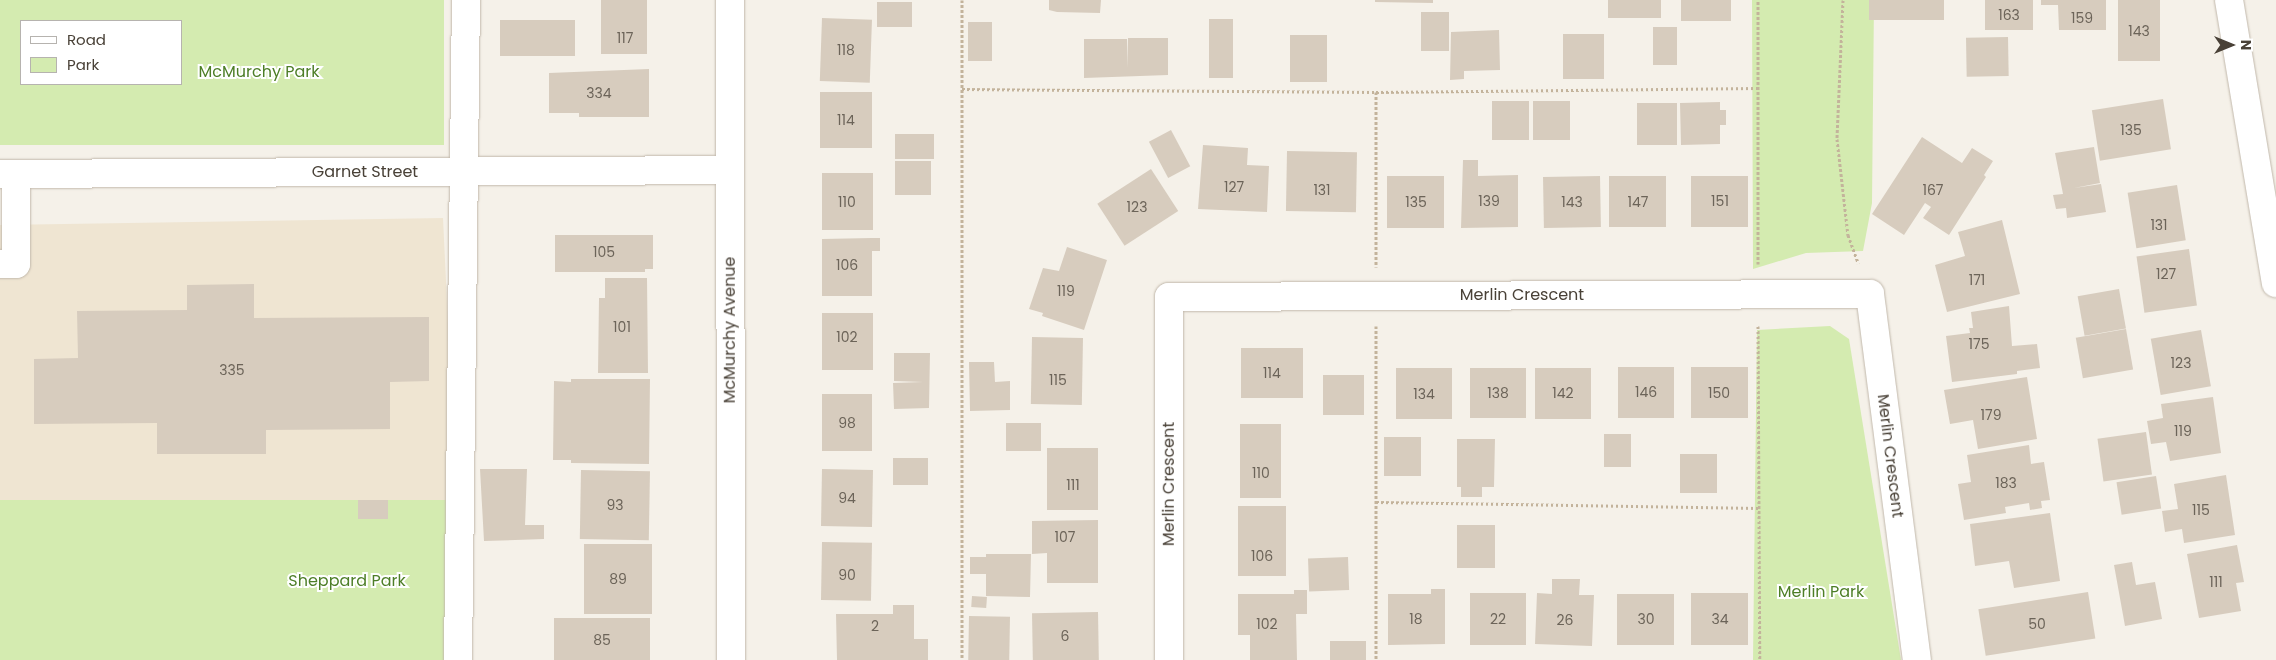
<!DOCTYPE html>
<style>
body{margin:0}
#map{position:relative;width:2276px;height:660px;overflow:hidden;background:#f5f1e9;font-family:Poppins,sans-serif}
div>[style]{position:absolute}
.education>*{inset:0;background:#efe5d2}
.green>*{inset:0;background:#d4ebb0;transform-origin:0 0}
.building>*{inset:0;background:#d7ccbe;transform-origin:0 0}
.path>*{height:3px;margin-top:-1.5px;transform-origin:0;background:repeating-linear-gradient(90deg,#c3b39b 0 2.5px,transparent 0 5px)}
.roads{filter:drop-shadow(0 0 1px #c1b8ab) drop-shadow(0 0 1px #c1b8ab)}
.minor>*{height:28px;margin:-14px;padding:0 14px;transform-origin:14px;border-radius:14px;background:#fff}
span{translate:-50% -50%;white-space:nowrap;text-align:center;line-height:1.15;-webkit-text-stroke:4px #fff;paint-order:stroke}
.number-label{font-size:14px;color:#6c6459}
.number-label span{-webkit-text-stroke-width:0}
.park-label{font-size:16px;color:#4d7e27}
.street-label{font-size:16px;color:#494137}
.legend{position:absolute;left:20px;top:20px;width:162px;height:65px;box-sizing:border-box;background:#fff;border:1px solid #b6b3af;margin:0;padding:6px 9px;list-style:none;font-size:15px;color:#494137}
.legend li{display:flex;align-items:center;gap:10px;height:25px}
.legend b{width:25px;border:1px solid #b6b3af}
.north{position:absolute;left:2206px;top:20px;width:50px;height:50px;-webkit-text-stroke:4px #fff;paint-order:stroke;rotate:90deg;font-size:14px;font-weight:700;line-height:20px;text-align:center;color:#494137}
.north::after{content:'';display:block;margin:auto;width:18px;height:22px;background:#494137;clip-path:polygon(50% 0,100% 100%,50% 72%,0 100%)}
</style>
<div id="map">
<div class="education">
<div style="clip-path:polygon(443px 218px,448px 324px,447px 500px,0 507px,0 225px)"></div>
</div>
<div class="green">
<div style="clip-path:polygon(evenodd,0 0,444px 0,444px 145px,0 145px,0 0,21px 21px,181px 21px,181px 84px,21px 84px,21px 21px)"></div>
<div style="clip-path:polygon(1752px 0,1874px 0,1872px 203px,1863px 251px,1806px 253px,1753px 269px)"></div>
<div style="clip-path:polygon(1830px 326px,1849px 339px,1901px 660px,1753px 660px,1757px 330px)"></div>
<div style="left:447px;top:500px;width:160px;height:447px;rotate:90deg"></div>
</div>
<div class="building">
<div style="left:601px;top:0;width:46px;height:54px"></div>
<div style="clip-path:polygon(1049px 0,1101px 0,1100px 13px,1057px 12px,1049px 10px)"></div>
<div style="clip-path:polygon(1375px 0,1433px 0,1433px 3px,1375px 2px)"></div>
<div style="left:1608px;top:0;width:53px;height:18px"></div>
<div style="left:1681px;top:0;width:50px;height:21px"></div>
<div style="left:1869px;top:0;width:75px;height:20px"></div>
<div style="left:1985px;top:0;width:48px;height:30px"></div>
<div style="clip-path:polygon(2041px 0,2106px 0,2106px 30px,2059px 30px,2058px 5px,2041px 5px)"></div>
<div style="left:2118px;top:0;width:42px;height:61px"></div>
<div style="left:877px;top:2px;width:35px;height:25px"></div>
<div style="left:1421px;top:12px;width:28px;height:39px"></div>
<div style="left:822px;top:18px;width:50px;height:63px;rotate:2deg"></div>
<div style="left:1209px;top:19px;width:24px;height:59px"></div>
<div style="left:500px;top:20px;width:75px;height:36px"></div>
<div style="left:992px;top:22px;width:39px;height:24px;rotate:90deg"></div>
<div style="left:1653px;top:27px;width:24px;height:38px"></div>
<div style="clip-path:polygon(1499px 30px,1500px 70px,1464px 71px,1464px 79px,1450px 80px,1451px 32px)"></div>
<div style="left:1563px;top:34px;width:41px;height:45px"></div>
<div style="left:1290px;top:35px;width:37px;height:47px"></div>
<div style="left:2008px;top:37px;width:39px;height:42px;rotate:89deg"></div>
<div style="clip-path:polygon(1128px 38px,1168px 38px,1168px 75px,1084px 78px,1084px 39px,1127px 39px,1128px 68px)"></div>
<div style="clip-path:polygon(649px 69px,649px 117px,579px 117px,579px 113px,549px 113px,549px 73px)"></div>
<div style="left:820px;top:92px;width:52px;height:56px"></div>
<div style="left:2163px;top:99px;width:51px;height:72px;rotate:81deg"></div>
<div style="left:1492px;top:101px;width:37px;height:39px"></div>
<div style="left:1533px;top:101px;width:37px;height:39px"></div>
<div style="clip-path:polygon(1720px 102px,1720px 110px,1726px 110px,1726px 125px,1720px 125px,1720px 144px,1681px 145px,1680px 103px)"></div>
<div style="left:1637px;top:103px;width:40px;height:42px"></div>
<div style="left:1171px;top:130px;width:41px;height:25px;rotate:62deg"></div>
<div style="left:934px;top:134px;width:25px;height:39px;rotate:90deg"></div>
<div style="clip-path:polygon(1922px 137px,1962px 163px,1972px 148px,1993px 161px,1984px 175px,1986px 177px,1949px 235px,1923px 218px,1931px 207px,1925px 203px,1904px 235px,1872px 214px)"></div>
<div style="clip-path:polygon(1203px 145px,1248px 148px,1247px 165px,1269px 166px,1267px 212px,1198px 209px)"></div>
<div style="clip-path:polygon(2094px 147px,2100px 183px,2074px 188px,2101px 184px,2106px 212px,2067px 218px,2066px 208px,2056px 209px,2053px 195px,2063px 194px,2055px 153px)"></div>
<div style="left:1287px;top:151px;width:70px;height:60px;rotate:1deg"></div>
<div style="clip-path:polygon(1463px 160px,1478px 160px,1478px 176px,1518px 175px,1518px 227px,1461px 228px)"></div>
<div style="left:895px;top:161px;width:36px;height:34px"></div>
<div style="left:1151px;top:169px;width:50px;height:64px;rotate:57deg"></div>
<div style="left:822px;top:173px;width:51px;height:57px"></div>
<div style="left:1387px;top:176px;width:57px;height:52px"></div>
<div style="left:1600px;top:176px;width:51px;height:57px;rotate:89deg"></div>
<div style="left:1666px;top:176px;width:51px;height:57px;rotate:90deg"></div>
<div style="left:1691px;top:176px;width:57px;height:51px"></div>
<div style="left:2177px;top:185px;width:56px;height:50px;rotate:81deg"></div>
<div style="clip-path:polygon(2002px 220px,2020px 294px,1947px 312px,1935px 265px,1965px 256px,1958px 232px)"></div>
<div style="clip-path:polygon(555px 235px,653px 235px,653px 269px,645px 269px,645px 272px,555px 272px)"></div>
<div style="clip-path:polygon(872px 238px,880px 238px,880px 251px,872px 251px,872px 296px,822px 296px,822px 239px)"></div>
<div style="clip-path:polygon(1067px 247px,1107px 260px,1084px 330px,1042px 316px,1043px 313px,1029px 309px,1043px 268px,1059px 271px)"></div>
<div style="left:2189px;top:249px;width:57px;height:53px;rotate:82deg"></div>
<div style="clip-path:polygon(605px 278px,647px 278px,648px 373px,598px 373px,599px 298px,605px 298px)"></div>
<div style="clip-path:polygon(254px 284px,254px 318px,429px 317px,429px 381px,390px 382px,390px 429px,266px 430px,266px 454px,157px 454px,157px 423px,34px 424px,34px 359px,78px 358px,77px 311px,187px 310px,187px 285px)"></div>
<div style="left:2119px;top:289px;width:40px;height:42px;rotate:80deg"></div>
<div style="clip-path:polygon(2009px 306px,2012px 346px,2037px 344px,2040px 368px,2017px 371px,2017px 374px,1952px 382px,1946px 336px,1970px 333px,1969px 328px,1973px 328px,1971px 312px)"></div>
<div style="left:822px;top:313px;width:51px;height:57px"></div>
<div style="left:2126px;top:329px;width:41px;height:51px;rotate:80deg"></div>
<div style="left:2201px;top:330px;width:57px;height:51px;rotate:80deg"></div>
<div style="left:1032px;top:337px;width:51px;height:67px;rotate:1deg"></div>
<div style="left:1241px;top:348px;width:62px;height:50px"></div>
<div style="clip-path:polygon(894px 353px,930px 353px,929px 408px,894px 409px,893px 383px,923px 382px,894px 381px)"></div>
<div style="clip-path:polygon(969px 362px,994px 362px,995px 382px,1010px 381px,1010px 410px,970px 411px)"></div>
<div style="left:1618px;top:367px;width:56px;height:51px"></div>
<div style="left:1748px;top:367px;width:51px;height:57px;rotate:90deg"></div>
<div style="left:1396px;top:368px;width:56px;height:51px"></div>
<div style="left:1470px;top:368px;width:56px;height:50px"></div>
<div style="left:1535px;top:368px;width:56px;height:51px"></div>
<div style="left:1323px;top:375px;width:41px;height:40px"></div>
<div style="clip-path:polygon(2027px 377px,2037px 439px,1978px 449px,1973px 420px,1950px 424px,1944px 390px)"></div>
<div style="clip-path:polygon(571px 379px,650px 379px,649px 464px,571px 463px,571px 460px,553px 460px,554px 381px,571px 382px)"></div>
<div style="left:872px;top:394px;width:57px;height:50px;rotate:90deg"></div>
<div style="clip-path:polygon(2213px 397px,2221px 453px,2170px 461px,2166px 442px,2151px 444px,2147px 421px,2163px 418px,2161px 404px)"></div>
<div style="left:1006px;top:423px;width:35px;height:28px"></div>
<div style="left:1240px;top:424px;width:41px;height:74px"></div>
<div style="left:2146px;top:432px;width:43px;height:49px;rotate:82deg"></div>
<div style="left:1604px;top:434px;width:27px;height:33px"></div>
<div style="left:1384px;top:437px;width:37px;height:39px"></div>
<div style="clip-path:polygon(1457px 439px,1495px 439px,1494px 487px,1482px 487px,1482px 497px,1461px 497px,1461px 487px,1457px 487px)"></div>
<div style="clip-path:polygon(2029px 445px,2031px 464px,2044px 462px,2050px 500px,2041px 501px,2042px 508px,2030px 510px,2029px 503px,2005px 507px,2006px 513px,1964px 520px,1958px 484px,1971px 482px,1967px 455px)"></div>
<div style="left:1047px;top:448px;width:51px;height:62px"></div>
<div style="left:1680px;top:454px;width:37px;height:39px"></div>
<div style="left:928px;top:458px;width:27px;height:35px;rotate:90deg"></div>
<div style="clip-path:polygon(480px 469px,527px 469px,525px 525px,544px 525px,544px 539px,484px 541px)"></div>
<div style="left:822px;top:469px;width:51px;height:57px;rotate:1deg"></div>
<div style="left:581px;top:470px;width:69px;height:69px;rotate:1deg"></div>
<div style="clip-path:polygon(2226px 475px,2235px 535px,2184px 543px,2182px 529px,2165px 532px,2162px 511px,2178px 509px,2174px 484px)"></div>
<div style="left:2156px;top:476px;width:33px;height:40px;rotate:81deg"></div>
<div style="left:358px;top:500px;width:30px;height:19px"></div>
<div style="left:1238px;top:506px;width:48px;height:70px"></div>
<div style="clip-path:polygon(2050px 513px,2060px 581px,2014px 588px,2009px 561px,1975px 566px,1970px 524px)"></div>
<div style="clip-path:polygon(1098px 520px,1098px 583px,1047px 583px,1047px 553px,1032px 554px,1032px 521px)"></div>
<div style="left:1457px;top:525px;width:38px;height:43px"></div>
<div style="left:822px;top:542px;width:50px;height:58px;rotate:1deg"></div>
<div style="left:584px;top:544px;width:68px;height:70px"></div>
<div style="clip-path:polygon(2237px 545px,2244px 582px,2236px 583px,2241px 611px,2199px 618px,2187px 554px)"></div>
<div style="clip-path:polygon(986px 554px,1031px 554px,1030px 597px,986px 596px,986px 574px,970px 574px,970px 557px,986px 557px)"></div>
<div style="left:1348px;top:557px;width:33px;height:40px;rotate:88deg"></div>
<div style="clip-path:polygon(2132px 562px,2136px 585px,2155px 582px,2162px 619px,2125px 626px,2114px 565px)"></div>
<div style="clip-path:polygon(1552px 579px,1580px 579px,1579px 595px,1594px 595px,1592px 646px,1535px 644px,1537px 593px,1552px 594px)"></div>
<div style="clip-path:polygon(1431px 589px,1445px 589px,1445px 644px,1388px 645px,1388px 594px,1431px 594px)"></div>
<div style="clip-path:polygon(1294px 590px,1307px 590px,1307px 614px,1296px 614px,1297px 660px,1250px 660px,1250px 635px,1238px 635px,1238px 594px,1294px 594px)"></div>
<div style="left:2088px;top:592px;width:47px;height:111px;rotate:81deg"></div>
<div style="left:1470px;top:593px;width:56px;height:52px"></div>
<div style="left:1691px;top:593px;width:57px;height:52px"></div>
<div style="left:1617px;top:594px;width:57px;height:51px"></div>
<div style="left:972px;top:596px;width:15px;height:11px;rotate:4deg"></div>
<div style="clip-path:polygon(893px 605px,914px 605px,914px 639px,928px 639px,928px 660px,837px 660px,836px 614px,893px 614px)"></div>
<div style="left:1098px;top:612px;width:48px;height:66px;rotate:89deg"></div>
<div style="left:969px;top:616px;width:41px;height:44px;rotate:1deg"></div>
<div style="left:554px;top:618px;width:96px;height:42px"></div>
<div style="left:1330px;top:641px;width:36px;height:19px"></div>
</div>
<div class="path">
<div style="left:962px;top:0;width:660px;rotate:90deg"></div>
<div style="left:1843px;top:0;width:139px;rotate:92.5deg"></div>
<div style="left:1837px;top:139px;width:97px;rotate:83.5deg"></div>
<div style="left:1848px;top:235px;width:30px;rotate:70deg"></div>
<div style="left:962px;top:89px;width:414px;rotate:0.4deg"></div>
<div style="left:1376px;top:92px;width:382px;rotate:-0.6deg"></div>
<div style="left:1376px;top:92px;width:175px;rotate:90deg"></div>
<div style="left:1758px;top:264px;width:264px;rotate:-90deg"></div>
<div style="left:1376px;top:326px;width:334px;rotate:90deg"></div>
<div style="left:1758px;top:326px;width:334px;rotate:89.7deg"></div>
<div style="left:1376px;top:502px;width:383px;rotate:0.9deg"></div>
</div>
<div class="roads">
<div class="minor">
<div style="left:730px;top:0;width:660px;rotate:89.91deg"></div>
<div style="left:2229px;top:0;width:287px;rotate:80.6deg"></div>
<div style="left:0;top:174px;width:730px;rotate:-0.31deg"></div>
<div style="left:0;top:264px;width:16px"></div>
<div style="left:16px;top:264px;width:90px;rotate:-90deg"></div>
<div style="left:458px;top:660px;width:660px;rotate:-89.31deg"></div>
<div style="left:1169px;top:660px;width:363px;rotate:-90deg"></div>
<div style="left:1169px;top:297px;width:701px;rotate:-0.25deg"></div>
<div style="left:1870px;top:294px;width:369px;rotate:82.7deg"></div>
</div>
</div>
<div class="number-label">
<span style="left:2009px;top:15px">163</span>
<span style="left:2082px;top:18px">159</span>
<span style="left:2139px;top:31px">143</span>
<span style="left:625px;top:38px">117</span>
<span style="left:846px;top:50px">118</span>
<span style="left:599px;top:93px">334</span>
<span style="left:846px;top:120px">114</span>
<span style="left:2131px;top:130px">135</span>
<span style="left:1234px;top:187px">127</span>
<span style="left:1322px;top:190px">131</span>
<span style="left:1933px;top:190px">167</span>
<span style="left:1489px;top:201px">139</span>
<span style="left:1720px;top:201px">151</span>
<span style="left:847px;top:202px">110</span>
<span style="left:1416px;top:202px">135</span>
<span style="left:1572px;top:202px">143</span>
<span style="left:1638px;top:202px">147</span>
<span style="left:1137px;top:207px">123</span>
<span style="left:2159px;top:225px">131</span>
<span style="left:604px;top:252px">105</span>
<span style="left:847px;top:265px">106</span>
<span style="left:2166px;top:274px">127</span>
<span style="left:1977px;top:280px">171</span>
<span style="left:1066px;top:291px">119</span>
<span style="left:622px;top:327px">101</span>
<span style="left:847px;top:337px">102</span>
<span style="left:1979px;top:344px">175</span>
<span style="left:2181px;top:363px">123</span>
<span style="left:232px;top:370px">335</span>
<span style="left:1272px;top:373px">114</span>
<span style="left:1058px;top:380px">115</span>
<span style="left:1646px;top:392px">146</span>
<span style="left:1498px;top:393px">138</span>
<span style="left:1563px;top:393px">142</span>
<span style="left:1719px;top:393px">150</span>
<span style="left:1424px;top:394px">134</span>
<span style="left:1991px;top:415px">179</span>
<span style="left:847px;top:423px">98</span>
<span style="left:2183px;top:431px">119</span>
<span style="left:1261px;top:473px">110</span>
<span style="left:2006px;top:483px">183</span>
<span style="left:1073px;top:485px">111</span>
<span style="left:847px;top:498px">94</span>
<span style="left:615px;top:505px">93</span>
<span style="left:2201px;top:510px">115</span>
<span style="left:1065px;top:537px">107</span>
<span style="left:1262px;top:556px">106</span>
<span style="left:847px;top:575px">90</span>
<span style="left:618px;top:579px">89</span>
<span style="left:2216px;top:582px">111</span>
<span style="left:1416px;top:619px">18</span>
<span style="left:1498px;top:619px">22</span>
<span style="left:1646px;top:619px">30</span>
<span style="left:1720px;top:619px">34</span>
<span style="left:1565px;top:620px">26</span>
<span style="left:1267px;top:624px">102</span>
<span style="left:2037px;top:624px">50</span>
<span style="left:875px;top:626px">2</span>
<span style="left:1065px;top:636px">6</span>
<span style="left:602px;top:640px">85</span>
</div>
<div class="park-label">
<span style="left:259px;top:72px">McMurchy Park</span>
<span style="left:347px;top:581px">Sheppard Park</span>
<span style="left:1821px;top:592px">Merlin Park</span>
</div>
<div class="street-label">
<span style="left:365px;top:172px">Garnet Street</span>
<span style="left:1522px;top:295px">Merlin Crescent</span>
<span style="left:730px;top:330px;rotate:-90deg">McMurchy Avenue</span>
<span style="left:1890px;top:456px;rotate:83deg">Merlin Crescent</span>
<span style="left:1169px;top:484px;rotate:-90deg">Merlin Crescent</span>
</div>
<ul class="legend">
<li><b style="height:6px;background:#fff"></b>Road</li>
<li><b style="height:14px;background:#d4ebb0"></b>Park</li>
</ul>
<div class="north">N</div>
</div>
